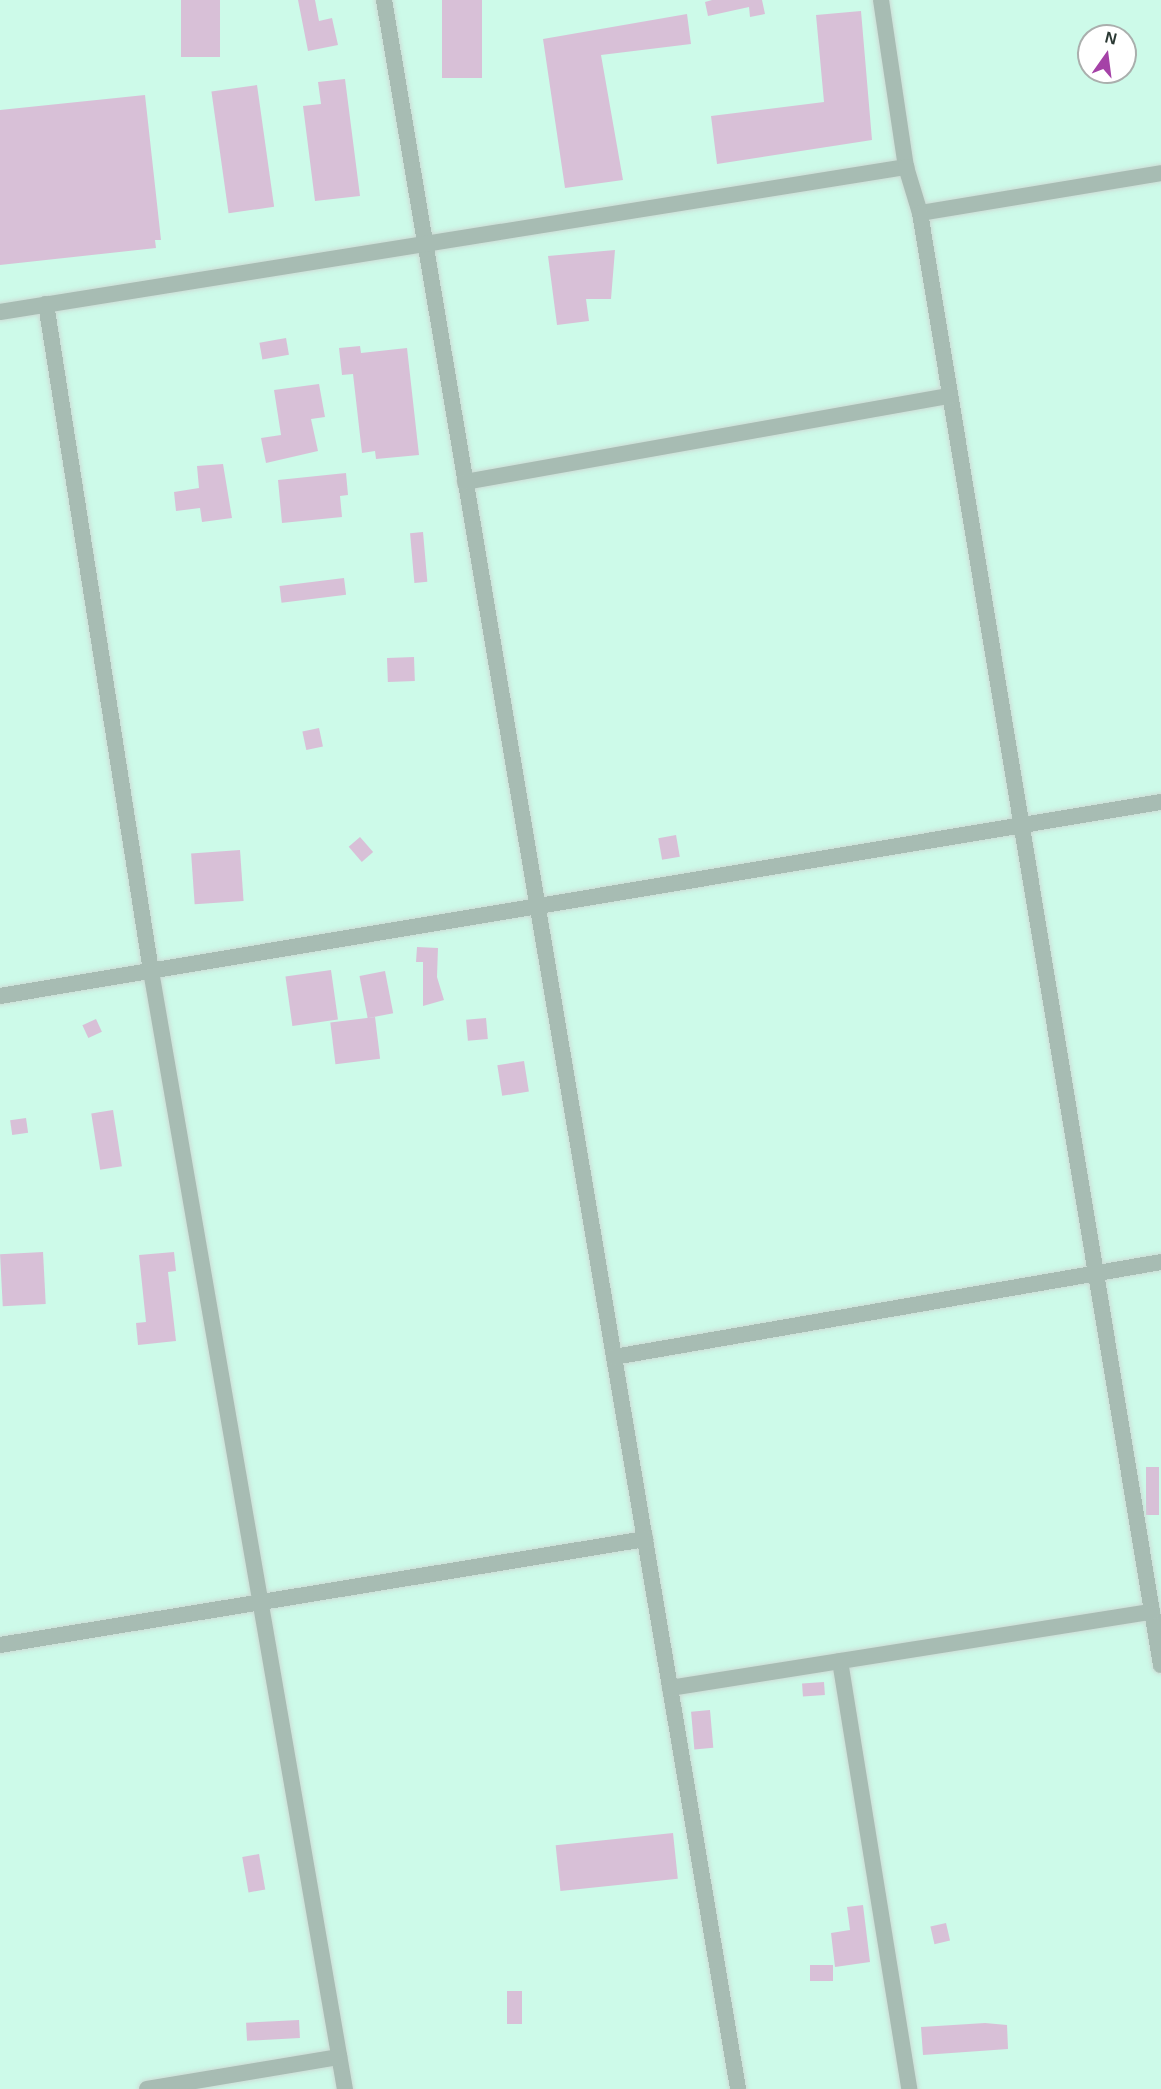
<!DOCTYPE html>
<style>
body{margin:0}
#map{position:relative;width:1161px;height:2089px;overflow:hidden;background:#f1fff9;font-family:Arial,sans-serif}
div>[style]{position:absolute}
.built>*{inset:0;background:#cdfae9}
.building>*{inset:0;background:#d8c0d7;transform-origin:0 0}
.roads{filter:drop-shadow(0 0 2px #cddbd5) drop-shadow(0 0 2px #cddbd5)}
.minor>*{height:16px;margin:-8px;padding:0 8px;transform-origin:8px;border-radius:8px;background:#a7bcb3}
span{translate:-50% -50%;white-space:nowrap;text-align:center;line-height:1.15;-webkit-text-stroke:4.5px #fff;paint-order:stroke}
.north{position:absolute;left:1077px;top:24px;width:60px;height:60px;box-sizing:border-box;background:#fff;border:2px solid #aaafad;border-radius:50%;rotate:14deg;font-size:16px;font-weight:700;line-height:24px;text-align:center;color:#2a3833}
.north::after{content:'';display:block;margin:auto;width:21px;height:27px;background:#a542a7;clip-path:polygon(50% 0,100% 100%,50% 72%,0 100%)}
</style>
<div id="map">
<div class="built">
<div style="clip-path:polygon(evenodd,0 0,1161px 0,1161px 2089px,0 2089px,0 0,1089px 36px,1125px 36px,1125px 72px,1089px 72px,1089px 36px)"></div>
</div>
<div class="building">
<div style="left:181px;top:0;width:39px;height:57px"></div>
<div style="clip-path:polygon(298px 0,315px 0,319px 21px,332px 18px,338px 45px,308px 51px)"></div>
<div style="left:442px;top:0;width:40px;height:78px"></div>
<div style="clip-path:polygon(712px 0,762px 0,765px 14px,750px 17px,749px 7px,708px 16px,705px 2px)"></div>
<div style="clip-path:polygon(861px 11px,872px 140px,717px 164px,711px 116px,824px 102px,816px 15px)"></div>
<div style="clip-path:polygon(687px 14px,691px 44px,601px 55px,623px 180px,565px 188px,543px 39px)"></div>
<div style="clip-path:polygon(345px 79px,360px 196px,315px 201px,303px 106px,321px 104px,318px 82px)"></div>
<div style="left:257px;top:85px;width:123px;height:46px;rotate:82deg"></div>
<div style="clip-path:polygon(145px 95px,161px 240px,155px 240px,156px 248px,0 265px,0 110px)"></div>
<div style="clip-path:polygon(615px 250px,611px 299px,586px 299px,589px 321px,557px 325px,548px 256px)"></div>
<div style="left:286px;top:338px;width:17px;height:27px;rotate:80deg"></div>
<div style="clip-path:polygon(360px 346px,361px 353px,407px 348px,419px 455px,376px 459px,375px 451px,362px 453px,353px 374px,342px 375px,339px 348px)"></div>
<div style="clip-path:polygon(319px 384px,325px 417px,311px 419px,318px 451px,266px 463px,261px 438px,281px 435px,274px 390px)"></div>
<div style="clip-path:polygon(223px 464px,232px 518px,202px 522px,200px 508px,176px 511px,174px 492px,199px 488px,197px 466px)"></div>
<div style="clip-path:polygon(346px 473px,348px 495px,340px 496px,342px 517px,282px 523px,278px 480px)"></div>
<div style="left:423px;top:532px;width:50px;height:13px;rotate:85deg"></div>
<div style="left:344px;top:578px;width:17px;height:65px;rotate:83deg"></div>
<div style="left:414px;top:657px;width:24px;height:27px;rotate:88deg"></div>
<div style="left:319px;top:728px;width:19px;height:17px;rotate:78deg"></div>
<div style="left:676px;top:835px;width:22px;height:18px;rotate:80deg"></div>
<div style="left:360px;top:837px;width:20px;height:15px;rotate:49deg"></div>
<div style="left:240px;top:850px;width:51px;height:49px;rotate:86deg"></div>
<div style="clip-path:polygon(417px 947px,438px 948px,437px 977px,444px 1000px,423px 1006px,423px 962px,416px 962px)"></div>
<div style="left:331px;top:970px;width:50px;height:46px;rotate:82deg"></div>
<div style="left:385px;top:971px;width:43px;height:26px;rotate:79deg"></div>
<div style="left:375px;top:1017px;width:42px;height:45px;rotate:83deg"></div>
<div style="left:486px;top:1018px;width:21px;height:20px;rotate:85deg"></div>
<div style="left:96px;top:1019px;width:14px;height:15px;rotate:65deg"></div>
<div style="left:524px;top:1061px;width:31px;height:27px;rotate:81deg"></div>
<div style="left:113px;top:1110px;width:57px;height:22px;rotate:81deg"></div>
<div style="left:26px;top:1118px;width:15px;height:16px;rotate:82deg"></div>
<div style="left:43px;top:1252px;width:52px;height:43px;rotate:87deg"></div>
<div style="clip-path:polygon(174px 1252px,176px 1271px,168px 1272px,176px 1341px,138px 1345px,136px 1323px,146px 1322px,139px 1255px)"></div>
<div style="left:1146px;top:1467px;width:13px;height:48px"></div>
<div style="left:824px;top:1682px;width:13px;height:22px;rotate:86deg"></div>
<div style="left:710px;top:1710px;width:38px;height:19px;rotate:85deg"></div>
<div style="left:673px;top:1833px;width:46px;height:118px;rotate:84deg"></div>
<div style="left:259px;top:1854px;width:36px;height:17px;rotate:80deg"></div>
<div style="clip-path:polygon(863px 1905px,870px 1962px,835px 1967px,831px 1933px,850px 1930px,847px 1907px)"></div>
<div style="left:946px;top:1923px;width:18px;height:16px;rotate:77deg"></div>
<div style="left:833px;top:1965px;width:16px;height:23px;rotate:90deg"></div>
<div style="left:507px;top:1991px;width:15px;height:33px"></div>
<div style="left:299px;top:2020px;width:18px;height:53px;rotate:87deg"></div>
<div style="clip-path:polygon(985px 2023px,1007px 2025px,1008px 2049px,923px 2055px,921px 2027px)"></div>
</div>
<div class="roads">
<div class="minor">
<div style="left:384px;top:0;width:2119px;rotate:80.38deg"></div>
<div style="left:881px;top:0;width:169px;rotate:81.5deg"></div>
<div style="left:920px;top:213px;width:244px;rotate:-9.4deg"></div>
<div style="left:46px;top:304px;width:675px;rotate:81.05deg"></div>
<div style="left:151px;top:971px;width:1135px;rotate:80.16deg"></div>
<div style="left:0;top:312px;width:918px;rotate:-9.09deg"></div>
<div style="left:906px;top:167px;width:48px;rotate:73.1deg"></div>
<div style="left:920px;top:213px;width:1472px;rotate:80.58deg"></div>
<div style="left:465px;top:482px;width:492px;rotate:-10.1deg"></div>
<div style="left:0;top:996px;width:1177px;rotate:-9.49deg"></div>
<div style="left:614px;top:1357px;width:555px;rotate:-9.85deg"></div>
<div style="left:0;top:1645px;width:654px;rotate:-9.33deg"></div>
<div style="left:840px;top:1661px;width:434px;rotate:80.8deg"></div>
<div style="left:670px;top:1688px;width:488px;rotate:-9deg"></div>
<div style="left:147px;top:2089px;width:195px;rotate:-9.5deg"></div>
</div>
</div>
<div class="north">N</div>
</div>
